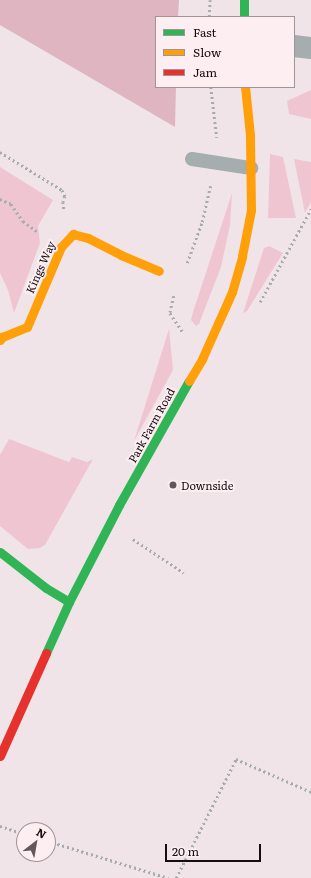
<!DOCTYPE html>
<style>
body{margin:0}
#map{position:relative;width:311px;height:878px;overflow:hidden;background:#f1e4e8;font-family:Literata,serif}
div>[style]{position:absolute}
.green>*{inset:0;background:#f0c5d2}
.forest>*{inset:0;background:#dfb5c2}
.path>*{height:2.5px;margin-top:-1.25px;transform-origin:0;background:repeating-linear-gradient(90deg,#a6abac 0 2px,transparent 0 5px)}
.lane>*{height:14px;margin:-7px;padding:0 7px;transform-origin:7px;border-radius:7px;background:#a5adaf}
.street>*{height:22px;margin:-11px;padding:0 11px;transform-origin:11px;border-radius:11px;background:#a5adaf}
.fast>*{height:9px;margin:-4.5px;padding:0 4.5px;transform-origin:4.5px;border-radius:4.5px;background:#30b455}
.slow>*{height:9px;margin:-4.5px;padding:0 4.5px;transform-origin:4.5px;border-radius:4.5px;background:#ff9f0a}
.jam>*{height:9px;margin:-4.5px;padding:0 4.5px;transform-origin:4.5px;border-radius:4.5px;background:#e5322d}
.dots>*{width:11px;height:11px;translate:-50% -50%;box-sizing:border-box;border:2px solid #fdeef2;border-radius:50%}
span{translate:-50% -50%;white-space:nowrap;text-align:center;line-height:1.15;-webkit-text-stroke:4px #fdeef2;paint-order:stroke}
.street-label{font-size:11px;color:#150d10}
.poi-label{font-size:11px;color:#150d10}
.left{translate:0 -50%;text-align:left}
.legend{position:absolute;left:155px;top:16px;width:140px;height:72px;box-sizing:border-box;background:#fdeef2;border:1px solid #a09498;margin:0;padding:5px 7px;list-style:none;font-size:12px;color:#150d10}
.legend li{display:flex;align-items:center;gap:8px;height:20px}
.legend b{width:20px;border:1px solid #a09498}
.north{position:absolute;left:16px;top:822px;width:40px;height:40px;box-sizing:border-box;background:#fdeef2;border:1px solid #a09498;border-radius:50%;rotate:31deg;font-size:11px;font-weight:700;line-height:16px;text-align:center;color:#150d10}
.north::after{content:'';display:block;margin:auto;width:14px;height:18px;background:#62585c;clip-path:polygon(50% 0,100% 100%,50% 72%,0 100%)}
.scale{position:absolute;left:165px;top:844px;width:96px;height:18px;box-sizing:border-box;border:2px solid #150d10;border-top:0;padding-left:5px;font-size:12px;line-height:14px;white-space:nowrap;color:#150d10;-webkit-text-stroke:3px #fdeef2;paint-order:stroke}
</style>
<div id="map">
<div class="green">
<div style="clip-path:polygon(311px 90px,311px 119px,289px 114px,287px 101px)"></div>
<div style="clip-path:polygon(270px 154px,283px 157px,296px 218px,268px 218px)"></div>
<div style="clip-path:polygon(294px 159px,311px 162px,311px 202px,305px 213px)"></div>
<div style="clip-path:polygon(0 167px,53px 200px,38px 226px,40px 243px,14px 313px,8px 290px,0 273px)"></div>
<div style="clip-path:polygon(232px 193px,230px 225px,221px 267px,199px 324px,196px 326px,191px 320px,193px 312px)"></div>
<div style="clip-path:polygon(269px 246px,283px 253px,247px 311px,243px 313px,264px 248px)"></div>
<div style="clip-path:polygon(169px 329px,173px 370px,134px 441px)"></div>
<div style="clip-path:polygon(9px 439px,69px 462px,72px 457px,87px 462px,93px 459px,45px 545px,40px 548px,28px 549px,0 526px,0 455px)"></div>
</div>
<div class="forest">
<div style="clip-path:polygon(0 0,179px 0,178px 17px,156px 17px,156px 87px,176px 87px,175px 127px,0 25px)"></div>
</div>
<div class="path">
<div style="left:209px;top:17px;width:17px;rotate:-87deg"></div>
<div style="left:211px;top:87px;width:51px;rotate:83.3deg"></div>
<div style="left:0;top:152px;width:73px;rotate:31.5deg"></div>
<div style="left:62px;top:190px;width:7px;rotate:63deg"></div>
<div style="left:65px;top:196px;width:6px;rotate:108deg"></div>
<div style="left:63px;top:202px;width:7px;rotate:82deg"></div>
<div style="left:0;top:199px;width:12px;rotate:24deg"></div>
<div style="left:11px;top:204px;width:21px;rotate:55deg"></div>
<div style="left:23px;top:221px;width:17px;rotate:36deg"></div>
<div style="left:187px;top:263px;width:44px;rotate:-69.9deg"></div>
<div style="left:202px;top:222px;width:37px;rotate:-77deg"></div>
<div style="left:174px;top:296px;width:17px;rotate:103deg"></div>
<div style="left:170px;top:313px;width:23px;rotate:56deg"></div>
<div style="left:260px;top:302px;width:106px;rotate:-61.3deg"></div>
<div style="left:133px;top:539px;width:61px;rotate:33.7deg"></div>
<div style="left:0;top:826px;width:25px;rotate:18deg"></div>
<div style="left:48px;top:841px;width:126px;rotate:17.1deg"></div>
<div style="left:176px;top:878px;width:133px;rotate:-63.2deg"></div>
<div style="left:236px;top:759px;width:82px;rotate:23.7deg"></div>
</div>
<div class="lane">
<div style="left:192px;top:159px;width:60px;rotate:8.7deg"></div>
</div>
<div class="street">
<div style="left:294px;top:46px;width:17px;rotate:7deg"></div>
</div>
<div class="fast">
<div style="left:244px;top:0;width:17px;rotate:90deg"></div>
<div style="left:0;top:552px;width:58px;rotate:38deg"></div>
<div style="left:46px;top:588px;width:27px;rotate:31deg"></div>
<div style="left:46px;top:653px;width:56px;rotate:-65.7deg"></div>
<div style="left:69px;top:602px;width:109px;rotate:-62.7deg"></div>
<div style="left:119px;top:505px;width:142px;rotate:-60.6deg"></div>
</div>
<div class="slow">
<div style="left:0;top:340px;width:4px;rotate:-56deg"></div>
<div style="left:2px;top:337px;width:27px;rotate:-22deg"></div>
<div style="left:27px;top:327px;width:87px;rotate:-67deg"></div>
<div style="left:61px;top:247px;width:18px;rotate:-47deg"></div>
<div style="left:73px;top:234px;width:16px;rotate:15deg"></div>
<div style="left:88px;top:238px;width:37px;rotate:27deg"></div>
<div style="left:121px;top:255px;width:41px;rotate:22.8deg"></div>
<div style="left:189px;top:381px;width:26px;rotate:-59deg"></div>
<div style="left:202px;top:359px;width:73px;rotate:-65.9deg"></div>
<div style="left:232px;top:292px;width:37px;rotate:-74deg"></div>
<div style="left:242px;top:256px;width:47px;rotate:-78.9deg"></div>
<div style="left:251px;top:210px;width:75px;rotate:-90.8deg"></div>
<div style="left:250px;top:135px;width:48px;rotate:-95.9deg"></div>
</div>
<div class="jam">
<div style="left:0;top:756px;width:113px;rotate:-65.9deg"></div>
</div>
<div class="dots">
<div style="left:173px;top:485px;background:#62585c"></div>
</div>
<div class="street-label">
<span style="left:40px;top:267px;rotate:-66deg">Kings Way</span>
<span style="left:151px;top:425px;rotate:-61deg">Park Farm Road</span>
</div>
<div class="poi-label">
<span class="left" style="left:181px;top:485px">Downside</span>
</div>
<ul class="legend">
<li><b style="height:5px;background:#30b455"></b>Fast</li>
<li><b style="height:5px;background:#ff9f0a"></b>Slow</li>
<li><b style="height:5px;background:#e5322d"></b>Jam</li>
</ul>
<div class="north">N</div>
<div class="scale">20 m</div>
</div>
